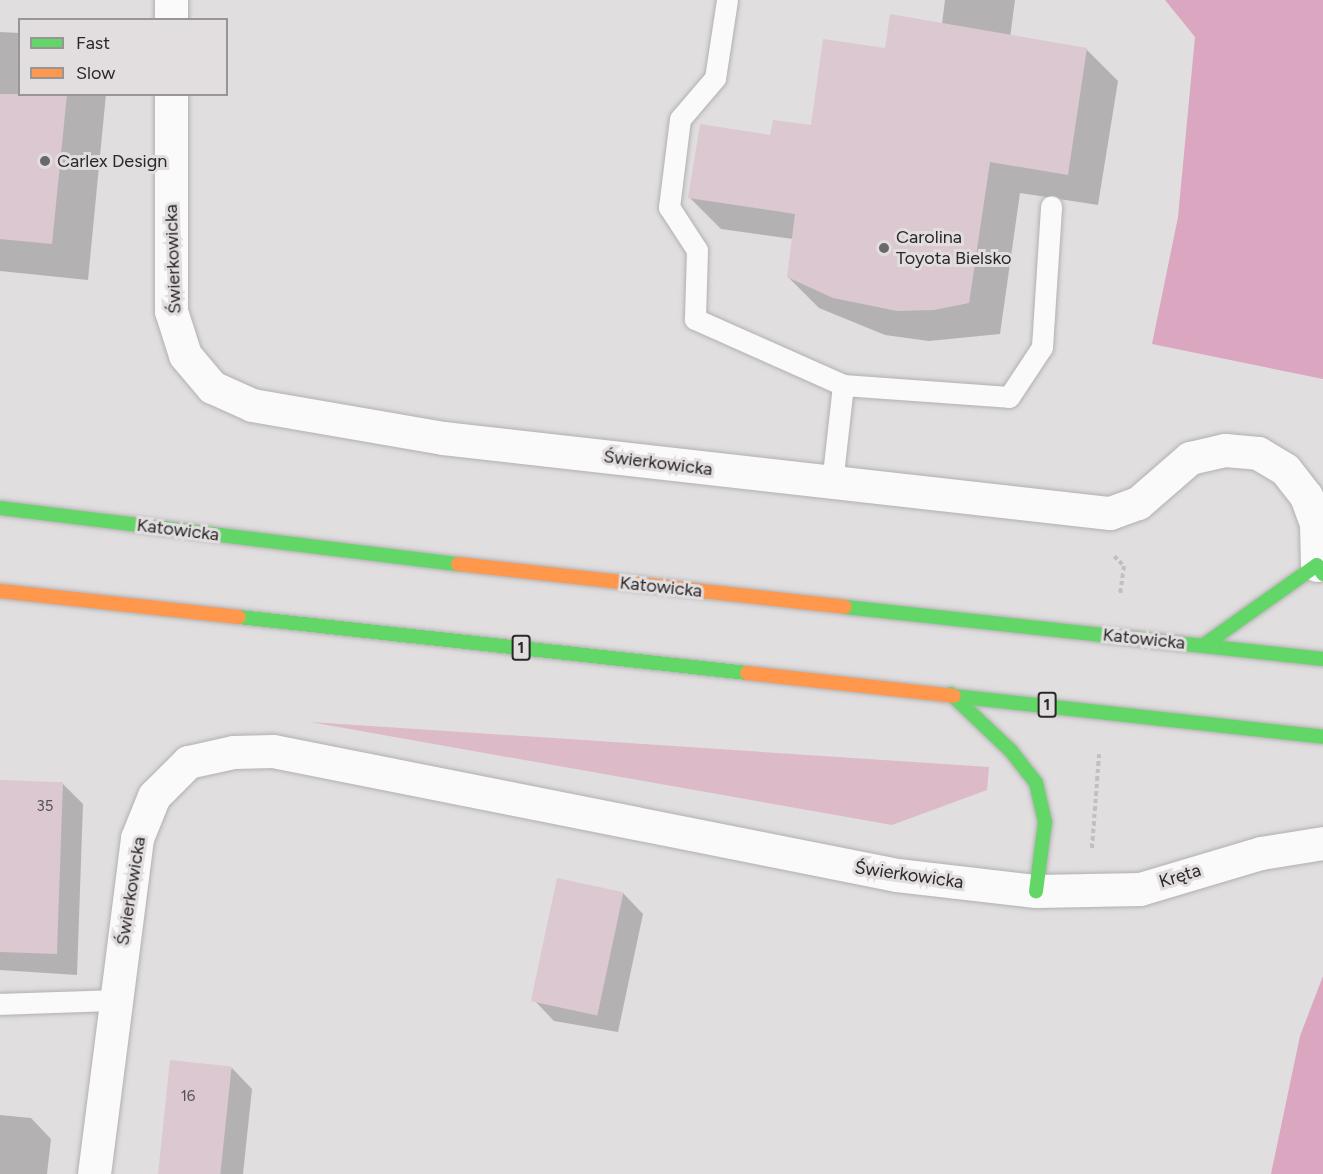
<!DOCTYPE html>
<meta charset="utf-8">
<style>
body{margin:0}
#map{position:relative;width:1323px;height:1174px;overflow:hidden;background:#e1dedf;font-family:Figtree,sans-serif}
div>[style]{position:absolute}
.green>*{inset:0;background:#dcbac8}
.forest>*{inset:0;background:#dba6c0}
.shadow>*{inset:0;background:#0003}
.building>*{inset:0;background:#dcc8d1;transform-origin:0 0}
.path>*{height:4px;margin-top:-2px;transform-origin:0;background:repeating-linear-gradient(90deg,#c0c0c0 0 4.5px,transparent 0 7.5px)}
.roads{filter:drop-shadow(0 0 2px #b2b0b0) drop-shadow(0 0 2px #b2b0b0)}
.lane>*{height:21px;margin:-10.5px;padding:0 10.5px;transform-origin:10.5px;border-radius:10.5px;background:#fafafa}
.street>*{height:33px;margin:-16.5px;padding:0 16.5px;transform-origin:16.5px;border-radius:16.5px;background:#fafafa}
.fast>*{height:14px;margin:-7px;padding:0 7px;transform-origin:7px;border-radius:7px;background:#63d668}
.slow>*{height:14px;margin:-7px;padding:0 7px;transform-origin:7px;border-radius:7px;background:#ff974d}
.dots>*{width:16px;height:16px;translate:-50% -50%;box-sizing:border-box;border:3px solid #e2dddf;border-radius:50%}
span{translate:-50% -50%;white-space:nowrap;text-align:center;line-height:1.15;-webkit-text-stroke:6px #e2dddf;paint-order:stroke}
.number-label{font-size:15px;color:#565052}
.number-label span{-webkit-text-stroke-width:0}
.shield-label span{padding:2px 4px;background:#e2dddf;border:2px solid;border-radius:4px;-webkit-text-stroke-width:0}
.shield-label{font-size:16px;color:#2a2828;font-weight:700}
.poi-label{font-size:18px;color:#2a2828}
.left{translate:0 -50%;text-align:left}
.street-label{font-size:18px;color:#2a2828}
.legend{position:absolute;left:18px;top:18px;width:210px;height:78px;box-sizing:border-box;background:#e2dddf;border:2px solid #989596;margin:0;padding:8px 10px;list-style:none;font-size:18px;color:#2a2828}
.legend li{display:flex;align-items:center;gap:12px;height:30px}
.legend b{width:30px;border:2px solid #989596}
</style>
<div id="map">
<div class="green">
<div style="clip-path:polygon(310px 722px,989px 767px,987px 790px,892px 825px)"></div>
</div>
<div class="forest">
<div style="clip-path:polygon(1165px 0,1323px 0,1323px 379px,1152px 344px,1178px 217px,1195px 37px)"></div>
<div style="clip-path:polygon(1323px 976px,1323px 1174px,1271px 1174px,1300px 1036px)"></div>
</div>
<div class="shadow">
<div style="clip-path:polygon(945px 0,1015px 0,1010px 38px,1087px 50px,1118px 81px,1098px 205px,1020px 193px,1000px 334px,929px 341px,885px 335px,819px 308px,788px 277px,793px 239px,721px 229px,690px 198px,923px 173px)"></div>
<div style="clip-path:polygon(0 32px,20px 33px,20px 94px,106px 94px,88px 280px,0 271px)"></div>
<div style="clip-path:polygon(0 781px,63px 784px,83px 804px,77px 975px,0 970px)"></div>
<div style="clip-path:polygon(623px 893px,643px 914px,618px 1032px,554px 1021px,534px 1000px)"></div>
<div style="clip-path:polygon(232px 1068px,252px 1089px,243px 1174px,159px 1174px)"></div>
<div style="clip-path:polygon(0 1115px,31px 1118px,51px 1139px,47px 1174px,0 1174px)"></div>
</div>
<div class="building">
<div style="clip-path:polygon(890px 14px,1087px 48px,1068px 175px,990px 162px,969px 303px,934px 310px,897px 311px,833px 298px,787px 277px,795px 214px,688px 198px,700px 124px,770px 135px,773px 120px,811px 125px,823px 39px,885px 48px)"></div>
<div style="clip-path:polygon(0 94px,67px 94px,52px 244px,0 239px)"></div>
<div style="left:0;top:780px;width:63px;height:172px;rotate:2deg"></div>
<div style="left:557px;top:878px;width:68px;height:126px;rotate:12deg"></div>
<div style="left:170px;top:1060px;width:62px;height:115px;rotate:6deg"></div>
</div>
<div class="path">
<div style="left:1114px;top:556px;width:14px;rotate:45deg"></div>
<div style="left:1124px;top:566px;width:29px;rotate:98deg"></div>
<div style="left:1092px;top:848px;width:94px;rotate:-85.7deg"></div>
</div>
<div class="roads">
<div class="lane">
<div style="left:727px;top:0;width:79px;rotate:98.7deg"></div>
<div style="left:715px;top:78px;width:54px;rotate:130.5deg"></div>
<div style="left:680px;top:119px;width:89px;rotate:97.1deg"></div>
<div style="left:669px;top:207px;width:51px;rotate:56.9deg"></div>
<div style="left:697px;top:250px;width:69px;rotate:91.7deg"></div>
<div style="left:695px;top:319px;width:162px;rotate:24deg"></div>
<div style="left:843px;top:385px;width:99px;rotate:96.4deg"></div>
<div style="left:843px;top:385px;width:166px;rotate:4.1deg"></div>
<div style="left:1009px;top:397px;width:60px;rotate:-56.6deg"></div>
<div style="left:1042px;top:347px;width:141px;rotate:-86.3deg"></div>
<div style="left:0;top:1004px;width:115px;rotate:-2deg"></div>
</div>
<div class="street">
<div style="left:171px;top:0;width:20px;rotate:90deg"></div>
<div style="left:171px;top:94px;width:217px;rotate:90deg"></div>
<div style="left:171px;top:311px;width:46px;rotate:72.3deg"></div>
<div style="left:185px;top:355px;width:42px;rotate:49.8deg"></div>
<div style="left:212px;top:387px;width:44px;rotate:24.2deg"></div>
<div style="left:252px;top:405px;width:194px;rotate:9.8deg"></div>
<div style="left:443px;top:438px;width:671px;rotate:6.42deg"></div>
<div style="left:1110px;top:513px;width:30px;rotate:-20deg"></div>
<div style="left:1138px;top:503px;width:69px;rotate:-40.9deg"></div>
<div style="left:1190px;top:458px;width:36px;rotate:-13deg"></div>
<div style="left:1225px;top:450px;width:33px;rotate:5deg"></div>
<div style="left:1258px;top:453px;width:31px;rotate:31deg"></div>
<div style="left:1285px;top:469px;width:34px;rotate:52deg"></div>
<div style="left:1306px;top:496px;width:30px;rotate:70deg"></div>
<div style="left:1316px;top:524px;width:41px;rotate:88.6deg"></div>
<div style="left:94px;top:1174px;width:339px;rotate:-82.7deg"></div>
<div style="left:137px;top:838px;width:45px;rotate:-68deg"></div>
<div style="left:154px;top:796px;width:48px;rotate:-45deg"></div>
<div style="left:188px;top:762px;width:46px;rotate:-12.5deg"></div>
<div style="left:233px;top:752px;width:40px;rotate:-1.4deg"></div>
<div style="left:273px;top:751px;width:636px;rotate:11.24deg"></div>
<div style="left:897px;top:875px;width:140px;rotate:6.6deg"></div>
<div style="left:1036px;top:891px;width:104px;rotate:-1.1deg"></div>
<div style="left:1140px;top:889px;width:126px;rotate:-16.6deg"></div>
<div style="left:1261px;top:853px;width:63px;rotate:-9.2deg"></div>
</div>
<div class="fast">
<div style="left:0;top:508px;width:461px;rotate:7deg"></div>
<div style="left:845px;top:607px;width:481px;rotate:6.2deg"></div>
<div style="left:239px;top:617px;width:511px;rotate:6.29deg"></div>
<div style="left:1204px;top:645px;width:138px;rotate:-35.3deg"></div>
<div style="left:1317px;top:565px;width:11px;rotate:56deg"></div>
<div style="left:951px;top:694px;width:83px;rotate:43.5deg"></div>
<div style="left:1011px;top:751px;width:41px;rotate:52deg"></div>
<div style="left:1036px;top:783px;width:40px;rotate:77deg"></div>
<div style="left:1045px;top:822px;width:70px;rotate:97.4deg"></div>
<div style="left:954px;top:696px;width:371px;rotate:6.3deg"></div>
</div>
<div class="slow">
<div style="left:458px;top:564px;width:389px;rotate:6.3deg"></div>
<div style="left:0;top:591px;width:240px;rotate:6.2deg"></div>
<div style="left:747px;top:673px;width:208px;rotate:6.3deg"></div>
</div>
</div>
<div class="dots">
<div style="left:45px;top:161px;background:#6a6868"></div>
<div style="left:884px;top:248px;background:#6a6868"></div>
</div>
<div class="number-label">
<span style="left:45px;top:807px">35</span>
<span style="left:188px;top:1097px">16</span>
</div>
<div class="shield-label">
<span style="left:521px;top:648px">1</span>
<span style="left:1047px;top:705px">1</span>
</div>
<div class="poi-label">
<span class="left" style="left:57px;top:161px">Carlex Design</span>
<span class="left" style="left:896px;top:248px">Carolina<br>Toyota Bielsko</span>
</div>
<div class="street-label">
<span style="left:173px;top:259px;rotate:-92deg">Świerkowicka</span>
<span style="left:658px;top:463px;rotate:7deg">Świerkowicka</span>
<span style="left:178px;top:530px;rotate:7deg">Katowicka</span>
<span style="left:661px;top:587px;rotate:6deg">Katowicka</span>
<span style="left:1144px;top:639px;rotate:6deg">Katowicka</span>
<span style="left:909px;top:875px;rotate:8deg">Świerkowicka</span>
<span style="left:1180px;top:876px;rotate:-17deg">Kręta</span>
<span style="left:131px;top:891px;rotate:-81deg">Świerkowicka</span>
</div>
<ul class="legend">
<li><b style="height:8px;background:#63d668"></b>Fast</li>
<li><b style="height:8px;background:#ff974d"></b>Slow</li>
</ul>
</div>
